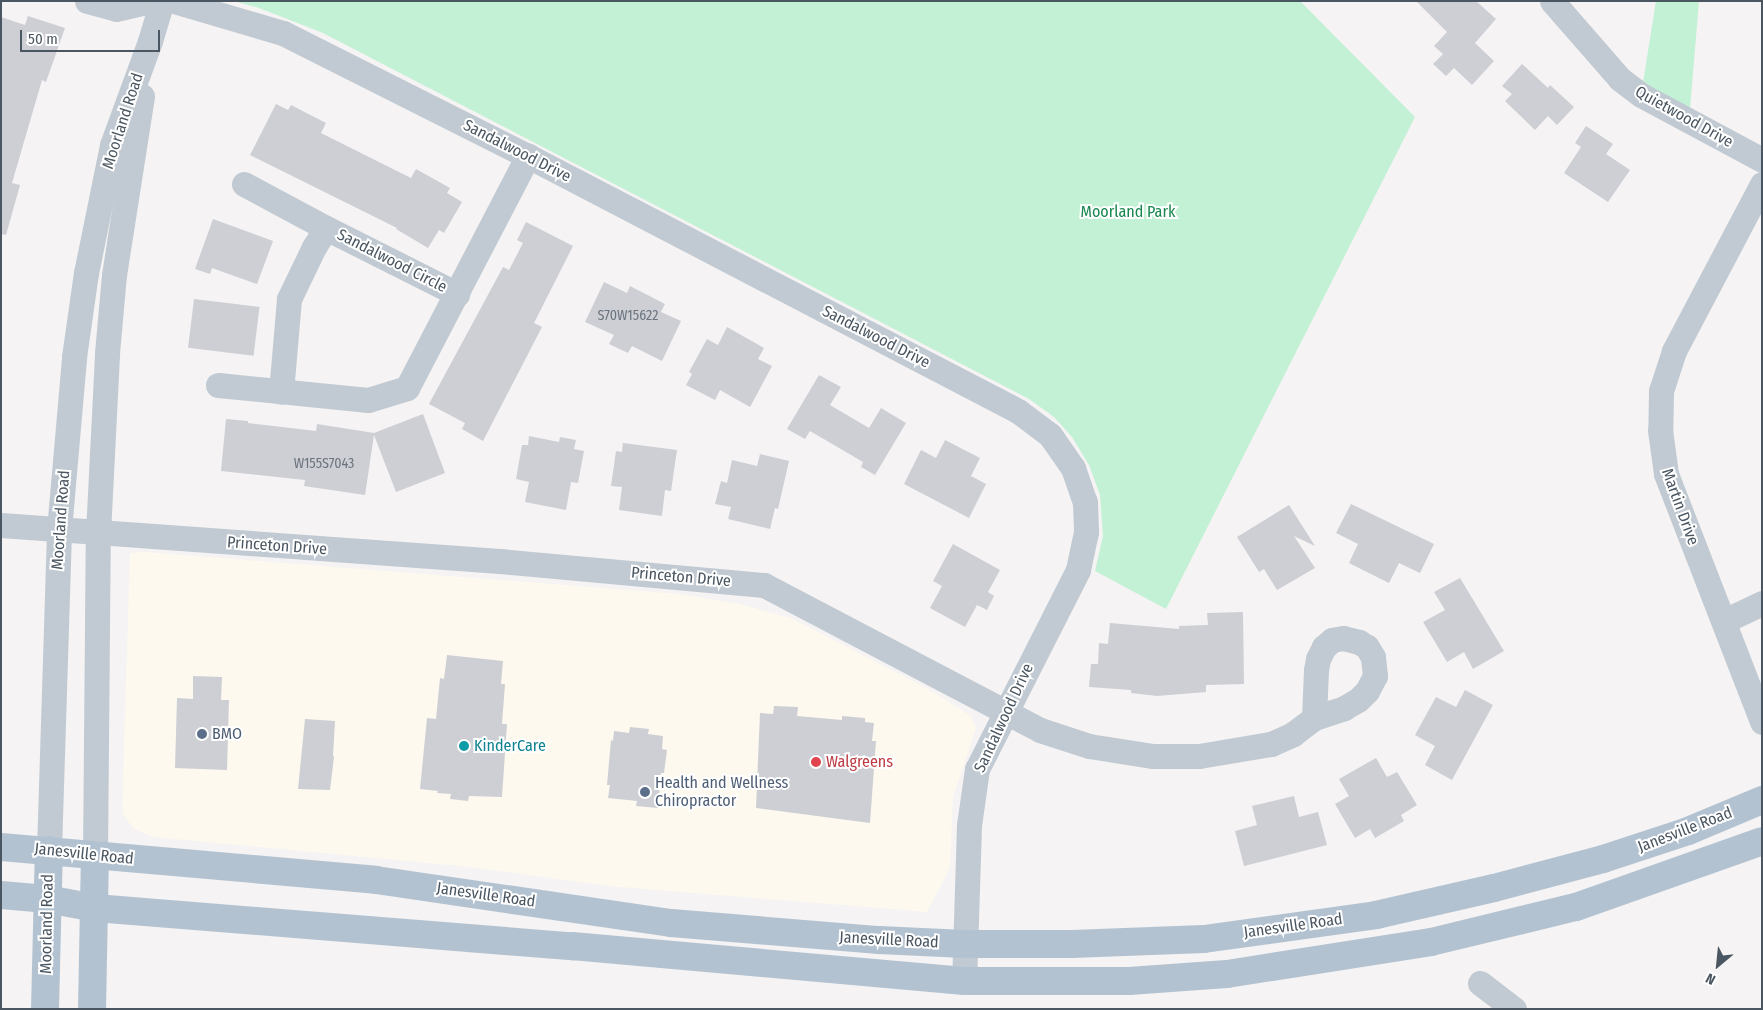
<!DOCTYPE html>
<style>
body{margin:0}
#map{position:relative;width:1763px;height:1010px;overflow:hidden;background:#f5f3f3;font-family:"Fira Sans Condensed",sans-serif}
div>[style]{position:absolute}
.commercial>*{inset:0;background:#fdf9ef}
.green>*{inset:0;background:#c3f1d5}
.building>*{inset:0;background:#cdcfd5;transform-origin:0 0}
.minor>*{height:25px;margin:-12.5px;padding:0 12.5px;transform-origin:12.5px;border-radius:12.5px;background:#c1cad2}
.major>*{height:28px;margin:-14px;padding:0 14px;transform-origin:14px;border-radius:14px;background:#b3c2d1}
.dots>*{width:14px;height:14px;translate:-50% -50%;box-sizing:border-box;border:2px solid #fff;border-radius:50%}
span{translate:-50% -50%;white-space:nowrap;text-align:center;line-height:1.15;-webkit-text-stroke:4px #fff;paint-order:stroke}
.number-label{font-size:14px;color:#6b747e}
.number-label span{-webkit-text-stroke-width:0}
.street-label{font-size:16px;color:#4a5661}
.park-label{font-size:16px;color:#17864f}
.service-label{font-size:16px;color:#4e5e75}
.left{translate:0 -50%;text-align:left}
.culture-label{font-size:16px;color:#0d838f}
.health-label{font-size:16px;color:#be3a42}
.frame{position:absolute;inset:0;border:2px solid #4a5661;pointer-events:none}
.north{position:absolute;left:1693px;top:940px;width:50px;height:50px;-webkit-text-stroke:4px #fff;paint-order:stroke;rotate:208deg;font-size:14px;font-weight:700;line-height:20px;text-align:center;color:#4a5661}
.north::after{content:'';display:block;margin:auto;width:18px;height:22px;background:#4a5661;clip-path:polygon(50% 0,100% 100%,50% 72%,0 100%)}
.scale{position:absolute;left:20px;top:30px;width:140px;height:22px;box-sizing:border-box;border:2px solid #4a5661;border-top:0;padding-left:6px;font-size:15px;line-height:18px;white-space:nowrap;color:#4a5661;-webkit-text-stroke:4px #fff;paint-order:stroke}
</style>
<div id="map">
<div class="commercial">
<div style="clip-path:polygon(145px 552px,680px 594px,739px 604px,791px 618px,930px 690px,971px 716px,976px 728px,953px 797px,950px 868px,927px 912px,608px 886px,470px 867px,153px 837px,134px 829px,122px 813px,130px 553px)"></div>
</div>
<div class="green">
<div style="clip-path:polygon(234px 1px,1300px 1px,1415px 117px,1166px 609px,1095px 571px,1103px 536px,1100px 495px,1089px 465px,1072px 437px,1054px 417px,1029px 399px,323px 33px,259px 8px)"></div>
<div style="clip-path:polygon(1656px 1px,1699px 1px,1689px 121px,1641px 95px)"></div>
</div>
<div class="building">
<div style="clip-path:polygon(1416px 1px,1476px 1px,1496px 19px,1475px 43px,1494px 61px,1472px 85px,1454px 68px,1446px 76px,1433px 64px,1443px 54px,1434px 46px,1447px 32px)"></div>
<div style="clip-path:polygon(28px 16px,65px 28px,46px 82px,42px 80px,12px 183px,20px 185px,6px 235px,1px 234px,1px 17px,25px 25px)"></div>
<div style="clip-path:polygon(1522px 64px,1548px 88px,1550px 85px,1574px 107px,1557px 125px,1548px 116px,1535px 130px,1505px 101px,1512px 94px,1502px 86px)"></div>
<div style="clip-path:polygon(276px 104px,288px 110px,291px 105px,326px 123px,321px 133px,411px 178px,416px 169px,450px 188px,447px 193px,462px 202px,444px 233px,439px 230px,428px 248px,396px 229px,397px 228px,250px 155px)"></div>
<div style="clip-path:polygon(1586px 126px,1613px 144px,1606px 154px,1630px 170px,1608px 202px,1564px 173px,1581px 147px,1575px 143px)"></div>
<div style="clip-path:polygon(213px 219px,273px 241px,257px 284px,212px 268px,210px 274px,195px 269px)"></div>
<div style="clip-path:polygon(526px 222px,573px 246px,534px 323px,542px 327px,483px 441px,462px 429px,465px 423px,429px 404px,503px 267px,509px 270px,523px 243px,517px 240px)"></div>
<div style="clip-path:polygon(604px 282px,627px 293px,630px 286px,665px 304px,661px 312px,681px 321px,662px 361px,632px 346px,628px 353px,609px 344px,614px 335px,585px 322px)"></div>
<div style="left:194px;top:299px;width:66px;height:49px;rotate:7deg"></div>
<div style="clip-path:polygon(727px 327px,764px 348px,758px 359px,772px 366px,750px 407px,720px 390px,715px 400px,686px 385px,692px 374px,689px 372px,707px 339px,718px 345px)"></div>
<div style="clip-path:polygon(819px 375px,841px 387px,830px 405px,869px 428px,881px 408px,906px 423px,875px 475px,861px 467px,863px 462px,810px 431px,805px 439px,787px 429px)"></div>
<div style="clip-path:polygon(423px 414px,445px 473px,396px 492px,374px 435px,365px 495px,304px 486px,305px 480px,221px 471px,226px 419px,248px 421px,248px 423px,316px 431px,317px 424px,374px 433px)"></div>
<div style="clip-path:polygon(529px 436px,559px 442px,560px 437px,576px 440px,574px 449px,584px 451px,578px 483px,571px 482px,566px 510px,525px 502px,529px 482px,516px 479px,522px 445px,528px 445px)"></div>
<div style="clip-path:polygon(945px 440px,980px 458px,971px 476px,986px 484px,969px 518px,904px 484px,921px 450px,936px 458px)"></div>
<div style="clip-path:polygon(623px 443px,677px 450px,671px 491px,665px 490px,662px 516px,619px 510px,622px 487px,611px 486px,616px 451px,622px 452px)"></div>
<div style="clip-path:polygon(760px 454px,789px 461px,778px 509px,775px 508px,770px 529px,728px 519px,731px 507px,715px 504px,721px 481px,727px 483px,732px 460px,757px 466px)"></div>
<div style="clip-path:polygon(1351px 504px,1434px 544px,1420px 573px,1399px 563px,1389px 583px,1349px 563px,1358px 544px,1336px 533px)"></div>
<div style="clip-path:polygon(1289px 505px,1315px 546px,1294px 536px,1315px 568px,1277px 590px,1264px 569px,1259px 572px,1237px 537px)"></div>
<div style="clip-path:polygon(953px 544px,1000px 570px,988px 592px,994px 596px,987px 610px,977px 605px,965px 627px,930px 608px,942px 586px,933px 581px)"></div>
<div style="clip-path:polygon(1460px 578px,1504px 651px,1473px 669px,1464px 652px,1447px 662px,1423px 622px,1445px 610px,1434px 592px)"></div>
<div style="clip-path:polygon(1243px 612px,1244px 684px,1206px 685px,1206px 692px,1157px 696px,1131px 693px,1131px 690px,1089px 687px,1091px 664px,1098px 664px,1099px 643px,1108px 644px,1110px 623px,1179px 629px,1179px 626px,1208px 625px,1207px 613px)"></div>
<div style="clip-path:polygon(447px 655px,503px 661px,501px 684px,505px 684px,502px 724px,507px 724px,502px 797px,469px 796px,468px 801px,450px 799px,451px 794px,437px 793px,438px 791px,420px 789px,427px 718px,436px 719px,440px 678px,444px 679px)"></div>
<div style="clip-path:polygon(193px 676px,222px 677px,221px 700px,229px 700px,227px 770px,175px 768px,177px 698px,193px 699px)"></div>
<div style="clip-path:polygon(1465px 690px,1493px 705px,1452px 780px,1425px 765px,1435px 746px,1415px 735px,1436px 697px,1456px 707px)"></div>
<div style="clip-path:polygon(774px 706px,798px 707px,797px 716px,842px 720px,842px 716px,865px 718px,865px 722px,874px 723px,872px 741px,876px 741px,870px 823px,756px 808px,760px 713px,773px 714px)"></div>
<div style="clip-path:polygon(305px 719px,335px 721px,333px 756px,334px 757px,330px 790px,298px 789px)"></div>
<div style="clip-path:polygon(630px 727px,649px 729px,648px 734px,663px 736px,662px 749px,667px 750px,664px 773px,661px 773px,658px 808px,636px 806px,637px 801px,608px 798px,610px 785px,607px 785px,611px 740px,613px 741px,614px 731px,629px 733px)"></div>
<div style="clip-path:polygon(1376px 758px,1387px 777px,1397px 772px,1417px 805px,1401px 815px,1404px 821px,1375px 838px,1370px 829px,1355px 838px,1335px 804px,1349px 796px,1339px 779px)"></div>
<div style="clip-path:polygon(1294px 796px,1299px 817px,1318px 812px,1327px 845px,1244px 866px,1235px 831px,1257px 825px,1252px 806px)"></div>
</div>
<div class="minor">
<div style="left:87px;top:1px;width:30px;rotate:15deg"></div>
<div style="left:116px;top:9px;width:35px;rotate:-13deg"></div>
<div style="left:174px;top:1px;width:114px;rotate:16.4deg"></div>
<div style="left:283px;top:33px;width:274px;rotate:26.7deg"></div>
<div style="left:528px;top:156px;width:552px;rotate:27.49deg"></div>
<div style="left:1018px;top:411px;width:40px;rotate:37deg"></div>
<div style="left:1050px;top:435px;width:40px;rotate:55.1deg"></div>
<div style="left:1073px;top:468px;width:36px;rotate:71deg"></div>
<div style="left:1085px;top:502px;width:30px;rotate:88deg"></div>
<div style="left:1086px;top:532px;width:39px;rotate:102deg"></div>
<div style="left:1078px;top:570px;width:223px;rotate:116.9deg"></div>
<div style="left:977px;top:769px;width:57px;rotate:98.1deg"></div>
<div style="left:969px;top:825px;width:156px;rotate:91.8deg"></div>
<div style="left:1552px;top:1px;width:103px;rotate:48.9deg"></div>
<div style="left:1620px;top:79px;width:26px;rotate:37deg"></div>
<div style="left:1641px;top:95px;width:137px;rotate:28.2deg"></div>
<div style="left:244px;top:184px;width:93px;rotate:28.2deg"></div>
<div style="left:326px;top:228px;width:22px;rotate:122deg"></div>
<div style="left:314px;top:247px;width:58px;rotate:115.7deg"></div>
<div style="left:289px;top:299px;width:93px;rotate:94.9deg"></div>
<div style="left:1762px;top:184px;width:189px;rotate:117.8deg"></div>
<div style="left:1674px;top:351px;width:42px;rotate:108deg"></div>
<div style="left:1661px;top:391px;width:39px;rotate:91deg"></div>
<div style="left:1660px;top:430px;width:44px;rotate:82.2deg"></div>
<div style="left:1666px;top:474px;width:266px;rotate:68.8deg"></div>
<div style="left:326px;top:228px;width:147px;rotate:26.7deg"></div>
<div style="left:218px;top:385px;width:151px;rotate:5.7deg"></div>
<div style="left:368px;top:400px;width:41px;rotate:-17.1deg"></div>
<div style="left:407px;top:388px;width:262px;rotate:-62.5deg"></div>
<div style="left:1px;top:525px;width:500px;rotate:4.13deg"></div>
<div style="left:500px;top:561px;width:265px;rotate:5.2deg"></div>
<div style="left:764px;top:585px;width:312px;rotate:27.7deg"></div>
<div style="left:1040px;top:730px;width:52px;rotate:18.1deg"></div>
<div style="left:1089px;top:746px;width:65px;rotate:8.9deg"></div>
<div style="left:1153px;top:756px;width:46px"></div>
<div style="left:1199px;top:756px;width:73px;rotate:-9.5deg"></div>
<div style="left:1271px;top:744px;width:24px;rotate:-24deg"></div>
<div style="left:1293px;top:734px;width:26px;rotate:-37deg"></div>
<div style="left:1314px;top:718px;width:32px;rotate:-18deg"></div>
<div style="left:1344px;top:708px;width:16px;rotate:-30deg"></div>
<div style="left:1358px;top:700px;width:13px;rotate:-45deg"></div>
<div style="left:1367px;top:691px;width:17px;rotate:-62deg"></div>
<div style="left:1375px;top:676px;width:19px;rotate:-96deg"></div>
<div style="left:1373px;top:657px;width:12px;rotate:-121deg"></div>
<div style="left:1367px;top:647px;width:9px;rotate:-148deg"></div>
<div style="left:1359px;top:642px;width:16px;rotate:-166deg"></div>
<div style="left:1343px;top:638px;width:11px;rotate:170deg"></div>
<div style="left:1332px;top:640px;width:11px;rotate:139deg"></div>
<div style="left:1324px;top:647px;width:13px;rotate:117deg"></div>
<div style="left:1318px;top:659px;width:11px;rotate:100deg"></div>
<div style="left:1316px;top:670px;width:48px;rotate:92.4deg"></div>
<div style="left:1724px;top:621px;width:42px;rotate:-25.3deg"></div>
<div style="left:49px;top:850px;width:320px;rotate:-88.2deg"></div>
<div style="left:59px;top:530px;width:174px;rotate:-85deg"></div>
<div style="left:74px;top:357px;width:85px;rotate:-81.9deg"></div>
<div style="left:86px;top:273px;width:131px;rotate:-78.5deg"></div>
<div style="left:112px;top:145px;width:111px;rotate:-69.9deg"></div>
<div style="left:150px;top:41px;width:42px;rotate:-73.3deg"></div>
<div style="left:95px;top:856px;width:323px;rotate:-89.5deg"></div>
<div style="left:98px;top:533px;width:180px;rotate:-87.1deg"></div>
<div style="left:107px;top:353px;width:78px;rotate:-84.9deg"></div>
<div style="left:114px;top:275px;width:181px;rotate:-81.1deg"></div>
<div style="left:1480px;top:983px;width:43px;rotate:37.4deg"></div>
</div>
<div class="major">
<div style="left:1px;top:847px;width:376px;rotate:5deg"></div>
<div style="left:376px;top:880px;width:298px;rotate:8.3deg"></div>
<div style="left:671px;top:923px;width:209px;rotate:4.7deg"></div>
<div style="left:879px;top:940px;width:86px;rotate:2.7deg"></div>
<div style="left:965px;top:944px;width:107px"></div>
<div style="left:1072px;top:944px;width:132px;rotate:-2.2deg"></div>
<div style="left:1204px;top:939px;width:174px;rotate:-7.9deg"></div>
<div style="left:1376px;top:915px;width:121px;rotate:-12.9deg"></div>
<div style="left:1494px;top:888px;width:113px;rotate:-14.9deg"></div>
<div style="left:1603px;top:859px;width:89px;rotate:-18.2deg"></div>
<div style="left:1688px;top:831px;width:80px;rotate:-22.7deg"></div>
<div style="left:1px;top:895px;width:46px;rotate:5deg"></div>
<div style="left:47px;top:899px;width:49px;rotate:10.6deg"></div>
<div style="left:95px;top:908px;width:479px;rotate:4.6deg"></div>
<div style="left:572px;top:946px;width:394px;rotate:5.1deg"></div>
<div style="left:964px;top:981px;width:165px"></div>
<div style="left:1129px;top:981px;width:98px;rotate:-4.1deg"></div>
<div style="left:1227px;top:974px;width:206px;rotate:-8.9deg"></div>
<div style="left:1431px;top:942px;width:149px;rotate:-13.6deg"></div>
<div style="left:1576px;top:907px;width:197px;rotate:-19.5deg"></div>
<div style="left:45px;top:1009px;width:159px;rotate:-88.6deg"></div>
<div style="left:92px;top:1009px;width:153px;rotate:-88.9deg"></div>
</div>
<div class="dots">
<div style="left:202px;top:734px;background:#5c6f8a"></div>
<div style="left:464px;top:746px;background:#0f9aa8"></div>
<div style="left:816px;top:762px;background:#e0444e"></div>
<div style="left:645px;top:792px;background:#5c6f8a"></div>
</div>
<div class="number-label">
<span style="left:628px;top:316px">S70W15622</span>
<span style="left:324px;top:464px">W155S7043</span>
</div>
<div class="street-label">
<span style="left:1684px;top:117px;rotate:29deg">Quietwood Drive</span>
<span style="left:123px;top:121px;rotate:-72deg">Moorland Road</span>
<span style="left:517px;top:151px;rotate:27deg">Sandalwood Drive</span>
<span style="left:392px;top:261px;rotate:27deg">Sandalwood Circle</span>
<span style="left:876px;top:337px;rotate:27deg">Sandalwood Drive</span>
<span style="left:1680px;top:507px;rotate:70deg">Martin Drive</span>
<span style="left:61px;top:520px;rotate:-86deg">Moorland Road</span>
<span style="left:277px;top:546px;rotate:4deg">Princeton Drive</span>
<span style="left:681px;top:577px;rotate:5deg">Princeton Drive</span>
<span style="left:1004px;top:718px;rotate:-65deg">Sandalwood Drive</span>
<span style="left:1685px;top:830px;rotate:-21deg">Janesville Road</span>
<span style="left:84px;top:854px;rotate:6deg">Janesville Road</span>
<span style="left:486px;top:895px;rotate:8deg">Janesville Road</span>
<span style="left:47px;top:924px;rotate:-89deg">Moorland Road</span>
<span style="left:1293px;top:926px;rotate:-8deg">Janesville Road</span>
<span style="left:889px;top:940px;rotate:3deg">Janesville Road</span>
</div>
<div class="park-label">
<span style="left:1128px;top:212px">Moorland Park</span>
</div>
<div class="service-label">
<span class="left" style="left:212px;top:734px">BMO</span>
<span class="left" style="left:655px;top:792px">Health and Wellness<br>Chiropractor</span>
</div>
<div class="culture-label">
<span class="left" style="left:474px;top:746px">KinderCare</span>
</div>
<div class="health-label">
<span class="left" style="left:826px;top:762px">Walgreens</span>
</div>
<div class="frame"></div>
<div class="north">N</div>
<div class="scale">50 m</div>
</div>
